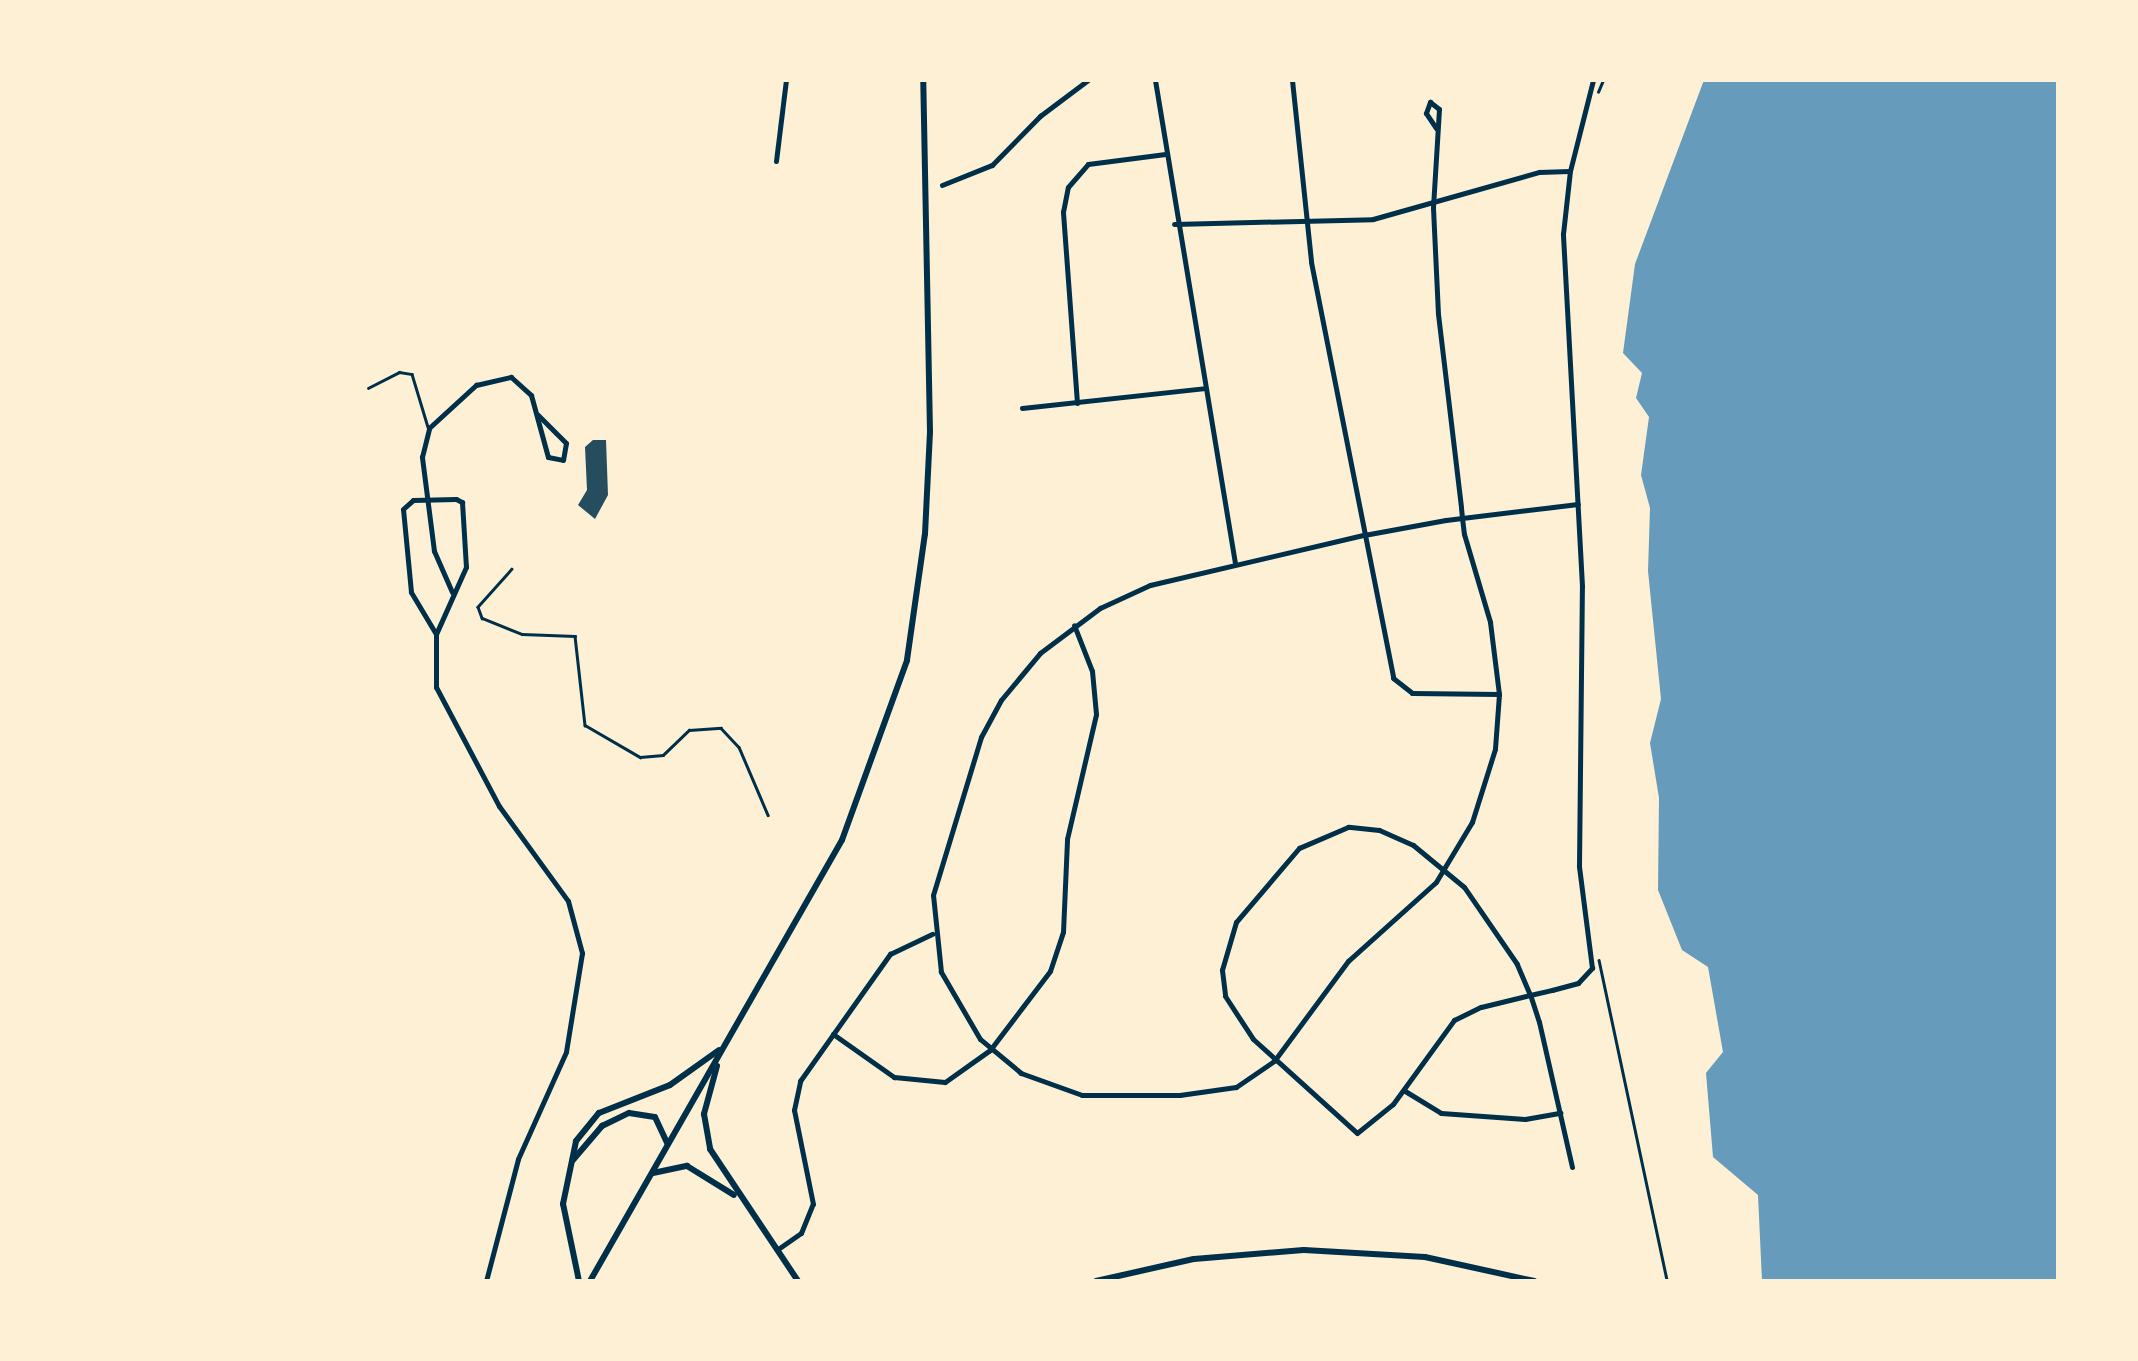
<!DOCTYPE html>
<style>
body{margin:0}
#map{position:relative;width:2138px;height:1361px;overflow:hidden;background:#fdf0d5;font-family:Literata,serif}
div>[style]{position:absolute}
.water>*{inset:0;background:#669bbc}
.building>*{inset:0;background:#264d5e}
.path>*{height:2.5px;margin:-1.25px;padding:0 1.25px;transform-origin:1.25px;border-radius:1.25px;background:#003049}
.service>*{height:2.5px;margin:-1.25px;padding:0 1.25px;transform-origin:1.25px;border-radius:1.25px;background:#003049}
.minor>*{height:5px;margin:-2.5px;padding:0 2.5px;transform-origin:2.5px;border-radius:2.5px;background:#003049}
.secondary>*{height:6px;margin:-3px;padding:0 3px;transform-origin:3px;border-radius:3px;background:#003049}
span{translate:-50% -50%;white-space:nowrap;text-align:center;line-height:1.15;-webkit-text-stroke:8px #fdf0d5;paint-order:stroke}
.frame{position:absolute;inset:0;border:82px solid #fdf0d5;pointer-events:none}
</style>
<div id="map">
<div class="water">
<div style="clip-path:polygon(1704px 80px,2058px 80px,2058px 1281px,1762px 1281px,1758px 1195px,1713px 1157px,1706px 1073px,1723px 1052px,1708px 967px,1682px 950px,1658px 890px,1659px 798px,1650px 743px,1661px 699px,1648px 571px,1650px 508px,1641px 475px,1649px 417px,1636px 398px,1642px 373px,1623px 353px,1635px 264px)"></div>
</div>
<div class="building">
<div style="clip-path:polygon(593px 440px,606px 440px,608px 495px,595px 519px,578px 505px,587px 490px,585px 447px)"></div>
</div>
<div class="path">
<div style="left:1598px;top:92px;width:13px;rotate:-67deg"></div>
<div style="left:512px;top:569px;width:51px;rotate:131.8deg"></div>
<div style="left:478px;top:607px;width:12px;rotate:70deg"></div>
<div style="left:482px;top:618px;width:43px;rotate:21.8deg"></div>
<div style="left:522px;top:634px;width:53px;rotate:2.2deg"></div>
<div style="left:575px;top:636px;width:90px;rotate:83.6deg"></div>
<div style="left:585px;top:725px;width:64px;rotate:30.2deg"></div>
<div style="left:640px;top:757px;width:23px;rotate:-5deg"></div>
<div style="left:663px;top:755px;width:36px;rotate:-44deg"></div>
<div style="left:689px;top:730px;width:32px;rotate:-4deg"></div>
<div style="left:721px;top:728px;width:26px;rotate:47deg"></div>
<div style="left:739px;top:747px;width:74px;rotate:66.9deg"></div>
<div style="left:1599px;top:960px;width:328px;rotate:78deg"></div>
</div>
<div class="service">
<div style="left:368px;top:388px;width:35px;rotate:-27deg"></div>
<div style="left:399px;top:372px;width:13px;rotate:9deg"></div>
<div style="left:412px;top:374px;width:55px;rotate:73.2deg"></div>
</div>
<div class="minor">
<div style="left:1155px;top:80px;width:490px;rotate:80.6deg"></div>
<div style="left:1292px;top:80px;width:183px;rotate:84deg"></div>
<div style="left:1311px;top:262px;width:424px;rotate:78.8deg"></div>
<div style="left:1393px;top:678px;width:24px;rotate:38deg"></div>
<div style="left:1412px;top:693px;width:87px;rotate:0.7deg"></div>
<div style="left:1436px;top:128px;width:18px;rotate:-124deg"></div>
<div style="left:1426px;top:113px;width:12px;rotate:-70deg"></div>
<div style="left:1430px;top:102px;width:11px;rotate:38deg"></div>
<div style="left:1439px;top:109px;width:99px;rotate:93.5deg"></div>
<div style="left:1433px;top:208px;width:106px;rotate:87.3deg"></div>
<div style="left:1438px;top:314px;width:195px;rotate:83.2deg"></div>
<div style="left:1461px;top:508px;width:10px;rotate:84deg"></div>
<div style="left:1462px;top:518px;width:16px;rotate:83deg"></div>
<div style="left:1464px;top:534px;width:92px;rotate:73.5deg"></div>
<div style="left:1490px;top:622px;width:73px;rotate:82.9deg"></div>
<div style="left:1499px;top:694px;width:55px;rotate:94.2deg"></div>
<div style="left:1495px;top:749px;width:77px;rotate:107.5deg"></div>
<div style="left:1472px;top:822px;width:70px;rotate:121deg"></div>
<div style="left:1436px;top:882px;width:118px;rotate:138.1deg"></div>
<div style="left:1348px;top:961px;width:124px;rotate:126.5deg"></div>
<div style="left:1274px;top:1061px;width:46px;rotate:145.6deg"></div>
<div style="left:1236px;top:1087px;width:57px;rotate:171.9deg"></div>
<div style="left:1180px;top:1095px;width:98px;rotate:180deg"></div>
<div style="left:1082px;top:1095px;width:65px;rotate:-160.2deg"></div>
<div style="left:1021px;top:1073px;width:53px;rotate:-140.3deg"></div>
<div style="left:980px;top:1039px;width:78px;rotate:-120.2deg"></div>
<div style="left:941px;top:972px;width:77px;rotate:-95.9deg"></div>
<div style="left:933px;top:895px;width:165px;rotate:-73.1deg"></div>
<div style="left:981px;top:737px;width:42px;rotate:-61.6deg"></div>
<div style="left:1001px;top:700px;width:61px;rotate:-50.3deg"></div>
<div style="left:1040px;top:653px;width:75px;rotate:-36.9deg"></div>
<div style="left:1100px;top:608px;width:55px;rotate:-24.7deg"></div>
<div style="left:1150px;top:585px;width:220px;rotate:-13.2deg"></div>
<div style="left:1364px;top:535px;width:83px;rotate:-10.4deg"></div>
<div style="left:1446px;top:520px;width:16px;rotate:-7deg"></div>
<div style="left:1462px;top:518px;width:92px;rotate:-6.9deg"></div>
<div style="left:1553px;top:507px;width:25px;rotate:-7deg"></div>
<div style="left:776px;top:161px;width:82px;rotate:-83deg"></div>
<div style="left:942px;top:185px;width:54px;rotate:-21.8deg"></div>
<div style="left:992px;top:165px;width:69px;rotate:-45.6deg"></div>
<div style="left:1040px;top:116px;width:60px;rotate:-36.9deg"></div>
<div style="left:1174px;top:224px;width:199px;rotate:-1.4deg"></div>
<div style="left:1373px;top:219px;width:173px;rotate:-15.8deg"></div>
<div style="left:1539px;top:172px;width:30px;rotate:-2deg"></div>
<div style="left:1077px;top:403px;width:192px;rotate:-94.2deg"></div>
<div style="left:1063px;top:212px;width:25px;rotate:-79deg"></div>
<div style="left:1068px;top:187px;width:30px;rotate:-49deg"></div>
<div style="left:1088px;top:164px;width:78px;rotate:-7.4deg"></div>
<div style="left:1022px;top:408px;width:184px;rotate:-6.2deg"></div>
<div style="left:452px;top:592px;width:45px;rotate:-113.7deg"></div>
<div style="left:434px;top:551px;width:95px;rotate:-97.3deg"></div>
<div style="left:422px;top:457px;width:30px;rotate:-76deg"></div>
<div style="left:429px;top:428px;width:64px;rotate:-42.5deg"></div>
<div style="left:476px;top:385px;width:36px;rotate:-13deg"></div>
<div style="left:511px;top:377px;width:27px;rotate:42deg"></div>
<div style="left:531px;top:395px;width:64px;rotate:74.7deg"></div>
<div style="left:548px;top:457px;width:15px;rotate:11deg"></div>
<div style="left:563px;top:460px;width:17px;rotate:-80deg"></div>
<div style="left:566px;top:443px;width:40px;rotate:-135deg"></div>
<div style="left:436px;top:634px;width:49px;rotate:-120.8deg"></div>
<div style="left:411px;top:592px;width:83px;rotate:-95.5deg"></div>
<div style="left:403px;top:509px;width:13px;rotate:-42deg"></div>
<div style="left:413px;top:500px;width:43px;rotate:-1.3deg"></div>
<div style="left:456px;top:499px;width:7px;rotate:27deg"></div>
<div style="left:462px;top:502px;width:65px;rotate:86.5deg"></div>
<div style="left:466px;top:567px;width:73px;rotate:114.1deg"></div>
<div style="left:436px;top:634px;width:53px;rotate:90deg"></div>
<div style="left:436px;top:687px;width:135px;rotate:62.1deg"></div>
<div style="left:499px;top:806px;width:117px;rotate:54deg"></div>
<div style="left:568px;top:901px;width:54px;rotate:74.9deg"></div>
<div style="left:582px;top:953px;width:100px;rotate:99.2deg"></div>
<div style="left:566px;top:1052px;width:117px;rotate:114.2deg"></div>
<div style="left:518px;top:1159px;width:126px;rotate:104.7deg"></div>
<div style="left:833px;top:1034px;width:75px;rotate:35.2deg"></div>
<div style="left:894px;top:1077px;width:51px;rotate:5.6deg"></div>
<div style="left:945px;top:1082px;width:55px;rotate:-35.4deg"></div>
<div style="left:990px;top:1050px;width:99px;rotate:-52.8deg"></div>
<div style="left:1050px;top:971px;width:41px;rotate:-71.6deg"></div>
<div style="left:1063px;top:932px;width:93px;rotate:-87.5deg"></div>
<div style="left:1067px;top:839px;width:128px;rotate:-76.9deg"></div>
<div style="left:1096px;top:714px;width:43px;rotate:-95.3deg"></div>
<div style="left:1092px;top:671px;width:49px;rotate:-111.4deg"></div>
<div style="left:1405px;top:1091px;width:42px;rotate:31.4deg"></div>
<div style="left:1441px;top:1113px;width:84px;rotate:4.1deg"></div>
<div style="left:1525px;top:1119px;width:36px;rotate:-10deg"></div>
<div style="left:1572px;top:1167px;width:149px;rotate:-102.8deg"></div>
<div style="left:1539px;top:1022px;width:28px;rotate:-108deg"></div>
<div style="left:1530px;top:995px;width:34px;rotate:-113deg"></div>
<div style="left:1517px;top:964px;width:93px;rotate:-124.5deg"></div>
<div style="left:1464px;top:887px;width:66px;rotate:-140.5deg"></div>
<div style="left:1413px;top:845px;width:37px;rotate:-156deg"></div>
<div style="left:1379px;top:830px;width:31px;rotate:-174deg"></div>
<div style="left:1348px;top:827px;width:53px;rotate:156.8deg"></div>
<div style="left:1299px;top:848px;width:97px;rotate:130.4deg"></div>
<div style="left:1236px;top:922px;width:50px;rotate:106.3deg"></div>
<div style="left:1222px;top:970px;width:26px;rotate:83deg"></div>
<div style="left:1225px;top:996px;width:51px;rotate:56.9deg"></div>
<div style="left:1253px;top:1039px;width:140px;rotate:42.1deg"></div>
<div style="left:1357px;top:1133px;width:46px;rotate:-38.9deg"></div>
<div style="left:1393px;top:1104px;width:104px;rotate:-54deg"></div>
<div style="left:1454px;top:1020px;width:30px;rotate:-26deg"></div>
<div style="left:1481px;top:1007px;width:50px;rotate:-13.8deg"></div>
<div style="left:1530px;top:995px;width:23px;rotate:-13deg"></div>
<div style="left:1552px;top:990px;width:27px;rotate:-15deg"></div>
<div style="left:1578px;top:983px;width:21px;rotate:-47deg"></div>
<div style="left:1592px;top:968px;width:103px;rotate:-97.3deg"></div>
<div style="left:1579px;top:866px;width:280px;rotate:-89.4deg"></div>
<div style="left:1582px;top:586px;width:353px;rotate:-93.1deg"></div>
<div style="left:1563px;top:234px;width:63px;rotate:-83.7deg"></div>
<div style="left:1570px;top:171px;width:94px;rotate:-75.8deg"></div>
<div style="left:778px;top:1249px;width:28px;rotate:-35deg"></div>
<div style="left:801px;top:1233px;width:31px;rotate:-68deg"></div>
<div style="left:813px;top:1204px;width:96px;rotate:-101.4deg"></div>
<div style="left:794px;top:1110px;width:30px;rotate:-78deg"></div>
<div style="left:800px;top:1081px;width:156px;rotate:-54.7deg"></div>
<div style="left:890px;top:954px;width:47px;rotate:-25.5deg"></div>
</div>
<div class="secondary">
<div style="left:717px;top:1066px;width:50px;rotate:105.2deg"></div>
<div style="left:704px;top:1114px;width:36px;rotate:80deg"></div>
<div style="left:710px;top:1149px;width:159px;rotate:56.3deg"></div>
<div style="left:573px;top:1160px;width:45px;rotate:-49.5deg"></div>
<div style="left:602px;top:1126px;width:30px;rotate:-26deg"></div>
<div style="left:629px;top:1113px;width:26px;rotate:9deg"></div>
<div style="left:655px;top:1117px;width:29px;rotate:65deg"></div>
<div style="left:653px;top:1173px;width:35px;rotate:-12deg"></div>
<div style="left:687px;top:1166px;width:55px;rotate:31.7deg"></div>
<div style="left:579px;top:1281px;width:79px;rotate:-101.7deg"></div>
<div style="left:563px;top:1204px;width:64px;rotate:-78.3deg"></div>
<div style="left:576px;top:1141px;width:36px;rotate:-51deg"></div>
<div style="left:599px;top:1113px;width:76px;rotate:-21.5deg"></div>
<div style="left:670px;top:1085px;width:60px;rotate:-35.5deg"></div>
<div style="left:590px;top:1281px;width:508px;rotate:-60.26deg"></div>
<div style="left:842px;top:840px;width:191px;rotate:-70.1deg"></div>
<div style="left:907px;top:660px;width:127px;rotate:-81.9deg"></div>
<div style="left:925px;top:534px;width:102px;rotate:-87.2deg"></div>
<div style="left:930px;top:432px;width:352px;rotate:-91.1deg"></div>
<div style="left:1096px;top:1281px;width:100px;rotate:-12.7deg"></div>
<div style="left:1194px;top:1259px;width:110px;rotate:-4.7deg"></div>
<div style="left:1304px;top:1250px;width:121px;rotate:3.3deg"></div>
<div style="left:1425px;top:1257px;width:112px;rotate:12.4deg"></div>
</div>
<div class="frame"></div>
</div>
